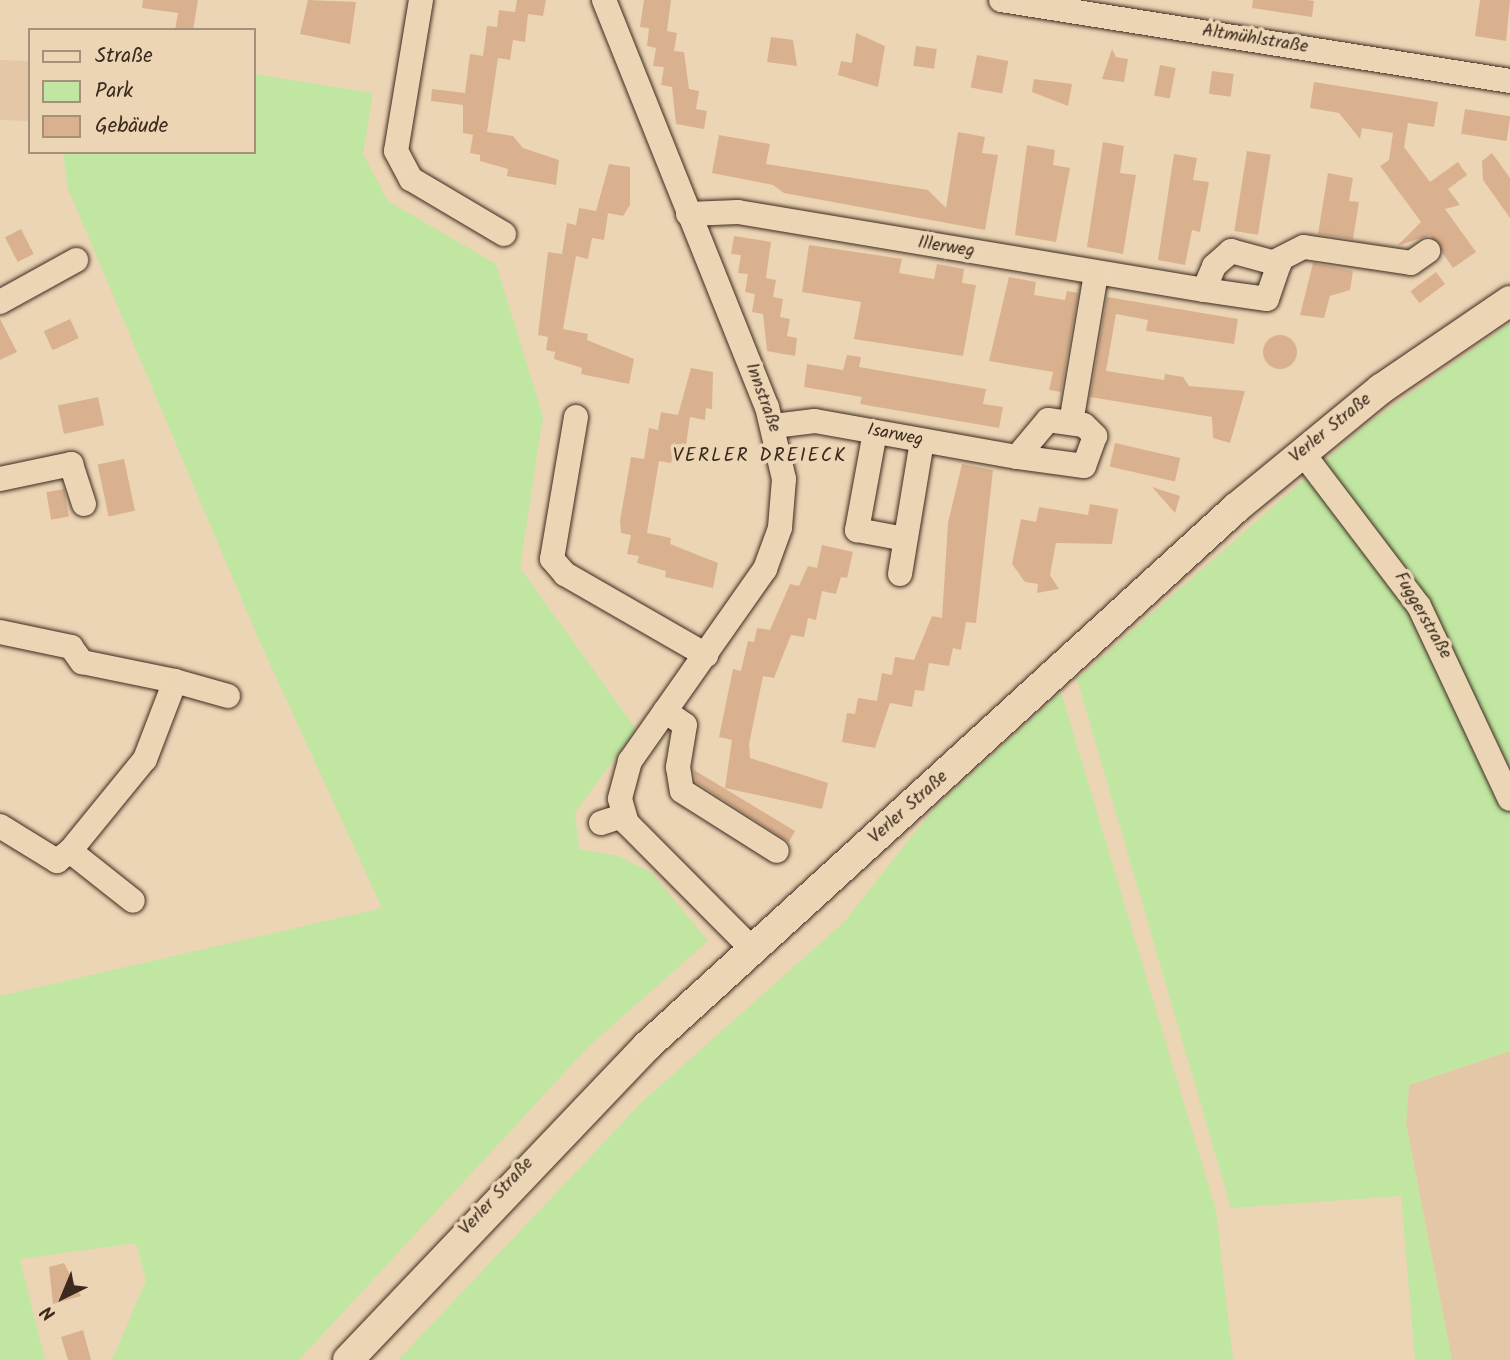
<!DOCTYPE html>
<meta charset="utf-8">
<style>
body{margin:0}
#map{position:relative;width:1510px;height:1360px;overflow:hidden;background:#ecd5b5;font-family:Kalam,sans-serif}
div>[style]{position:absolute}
.built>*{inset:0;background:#e4c7a6;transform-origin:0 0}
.green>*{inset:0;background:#c0e6a1}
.building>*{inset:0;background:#dab18e;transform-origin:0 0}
.round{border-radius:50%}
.roads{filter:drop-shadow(0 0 2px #3b2a1e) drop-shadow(0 0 2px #3b2a1e)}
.minor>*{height:24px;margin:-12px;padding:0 12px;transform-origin:12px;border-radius:12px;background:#ecd5b5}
.major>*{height:30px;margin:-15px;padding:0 15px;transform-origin:15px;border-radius:15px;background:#ecd5b5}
span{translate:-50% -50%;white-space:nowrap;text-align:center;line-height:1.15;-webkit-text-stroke:7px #ecd5b5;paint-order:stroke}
.street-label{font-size:18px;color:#3b2a1e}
.neighbourhood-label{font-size:19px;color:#3b2a1e;letter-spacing:2px}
.legend{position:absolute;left:28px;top:28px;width:228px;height:126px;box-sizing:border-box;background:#ecd5b5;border:2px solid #a59179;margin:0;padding:9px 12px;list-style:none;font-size:21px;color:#3b2a1e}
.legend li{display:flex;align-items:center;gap:14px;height:35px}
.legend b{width:35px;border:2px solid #a59179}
.north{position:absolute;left:28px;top:1262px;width:70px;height:70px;-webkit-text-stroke:5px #ecd5b5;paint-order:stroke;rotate:223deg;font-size:19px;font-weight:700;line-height:28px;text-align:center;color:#3b2a1e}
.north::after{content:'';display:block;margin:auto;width:24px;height:32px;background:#3b2a1e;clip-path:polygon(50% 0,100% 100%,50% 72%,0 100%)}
</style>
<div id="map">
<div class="built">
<div style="left:0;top:60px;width:30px;height:60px;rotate:2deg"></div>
<div style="clip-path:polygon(1510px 1051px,1510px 1360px,1452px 1360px,1406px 1124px,1409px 1085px)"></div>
</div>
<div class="green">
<div style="clip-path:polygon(254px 74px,373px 93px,363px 154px,388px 201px,496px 264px,543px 416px,520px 568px,636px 729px,575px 813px,579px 849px,618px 856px,652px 873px,708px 941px,588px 1047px,299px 1360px,112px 1360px,146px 1280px,136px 1243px,20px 1259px,45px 1360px,0 1360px,0 996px,382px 908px,259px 640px,68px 189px,63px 152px,254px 152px)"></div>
<div style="clip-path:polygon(1510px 323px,1510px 1051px,1409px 1085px,1406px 1124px,1452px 1360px,1415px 1360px,1401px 1196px,1231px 1208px,1077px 679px,1367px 424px)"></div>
<div style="clip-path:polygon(1061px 692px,1216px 1210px,1233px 1360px,398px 1360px,642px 1102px,845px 921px,933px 809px)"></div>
</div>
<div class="building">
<div style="clip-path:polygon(143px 0,198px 0,193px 30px,175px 30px,178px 13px,142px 8px)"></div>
<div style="clip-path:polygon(308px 0,356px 2px,350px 44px,300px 34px)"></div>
<div style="clip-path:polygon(517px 0,546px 0,543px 16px,528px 14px,525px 42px,513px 40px,510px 60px,498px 58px,487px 132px,513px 136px,523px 148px,559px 160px,556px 185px,507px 176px,508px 169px,480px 161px,480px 155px,470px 153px,473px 135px,463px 133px,463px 105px,431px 101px,432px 89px,465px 93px,470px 54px,483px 56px,487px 26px,497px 27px,499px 10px,515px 12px)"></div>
<div style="clip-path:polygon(644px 0,671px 0,667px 31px,677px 33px,674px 51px,684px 52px,689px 89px,699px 91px,696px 109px,707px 111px,704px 129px,676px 124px,672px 87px,661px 85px,664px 67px,653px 66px,656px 48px,647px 46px,649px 28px,640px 27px)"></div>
<div style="clip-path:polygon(1253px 0,1307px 0,1314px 1px,1312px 17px,1252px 8px)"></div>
<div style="clip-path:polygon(1480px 0,1510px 0,1506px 41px,1475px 36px)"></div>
<div style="clip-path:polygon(856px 33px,885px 46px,878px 87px,838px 75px,841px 61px,852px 63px)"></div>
<div style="clip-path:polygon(771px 37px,793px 40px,797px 66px,767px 62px)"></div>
<div style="left:916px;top:46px;width:21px;height:20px;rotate:8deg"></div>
<div style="clip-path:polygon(1112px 49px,1116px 57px,1128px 59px,1124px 82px,1102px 79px)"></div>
<div style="left:977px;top:55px;width:32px;height:33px;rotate:11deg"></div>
<div style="left:1160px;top:65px;width:16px;height:31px;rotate:11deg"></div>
<div style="left:1212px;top:71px;width:22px;height:23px;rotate:8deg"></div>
<div style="clip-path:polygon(1034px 79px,1072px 84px,1068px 106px,1032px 92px)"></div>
<div style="clip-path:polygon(1314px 82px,1438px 102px,1434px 127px,1408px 123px,1404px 147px,1430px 182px,1458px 162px,1467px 175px,1448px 189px,1460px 205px,1445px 209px,1476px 252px,1453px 268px,1430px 235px,1397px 246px,1421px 222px,1380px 166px,1389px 160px,1393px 133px,1362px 128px,1360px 139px,1339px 113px,1310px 108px)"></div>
<div style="left:1465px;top:109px;width:46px;height:25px;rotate:9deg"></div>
<div style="clip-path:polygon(958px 132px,985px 137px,982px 153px,998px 155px,985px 230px,784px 193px,773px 185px,712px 173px,719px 135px,770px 144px,766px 164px,928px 190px,946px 208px)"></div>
<div style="clip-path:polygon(1103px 142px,1124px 146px,1120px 173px,1136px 175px,1123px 254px,1087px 247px)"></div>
<div style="clip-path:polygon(1027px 145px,1055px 150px,1053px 165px,1070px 168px,1056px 242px,1015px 235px)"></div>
<div style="left:1247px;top:151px;width:24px;height:81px;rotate:9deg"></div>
<div style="clip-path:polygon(1492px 153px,1510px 178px,1510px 218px,1483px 180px,1482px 161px)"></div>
<div style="clip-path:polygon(1174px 154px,1197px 158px,1193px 180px,1209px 182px,1200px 232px,1192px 230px,1185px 265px,1158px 260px)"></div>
<div style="clip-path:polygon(609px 164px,630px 167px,630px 205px,623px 216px,608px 213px,604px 240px,592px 238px,588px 259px,576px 256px,563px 329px,588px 334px,587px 340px,634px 359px,629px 384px,581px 374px,582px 368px,554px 359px,555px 352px,546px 350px,548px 337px,538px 335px,548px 252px,562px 254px,567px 223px,576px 225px,579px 208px,608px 213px,596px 211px)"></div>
<div style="clip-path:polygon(1328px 173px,1353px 178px,1349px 201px,1359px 202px,1353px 239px,1318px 234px)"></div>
<div style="left:21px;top:229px;width:28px;height:18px;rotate:63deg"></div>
<div style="clip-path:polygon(734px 236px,771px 242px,766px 278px,776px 280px,773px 297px,783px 299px,780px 317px,790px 319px,787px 336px,797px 338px,795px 356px,767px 351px,763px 314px,752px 312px,755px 294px,745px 292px,748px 274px,738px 273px,741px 255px,731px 254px)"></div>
<div style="clip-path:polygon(809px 245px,902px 259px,899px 273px,934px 279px,937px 264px,964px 269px,962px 283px,976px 285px,963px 356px,854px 339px,861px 302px,802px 292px)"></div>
<div style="clip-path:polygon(1313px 263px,1353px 271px,1350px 290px,1330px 296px,1324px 318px,1300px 315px)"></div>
<div style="left:1436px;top:272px;width:15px;height:32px;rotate:53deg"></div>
<div style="clip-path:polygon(1009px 277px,1036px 282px,1034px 295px,1065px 300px,1067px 291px,1078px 293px,1061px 392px,1049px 390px,1053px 372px,989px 361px)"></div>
<div style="clip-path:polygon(1107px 297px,1238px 319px,1234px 344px,1146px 331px,1148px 320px,1116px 314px,1106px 371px,1164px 380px,1165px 374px,1183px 377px,1189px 386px,1245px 391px,1230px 443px,1213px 438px,1212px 417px,1090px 397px)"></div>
<div style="clip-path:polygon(0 319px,17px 352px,0 360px)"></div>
<div style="left:70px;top:319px;width:21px;height:29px;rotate:65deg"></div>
<div class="round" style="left:1263px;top:335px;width:34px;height:34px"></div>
<div style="clip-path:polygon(847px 355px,861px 357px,859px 367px,986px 389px,983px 404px,1003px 407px,999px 428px,860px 404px,862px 397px,804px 387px,807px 364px,843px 370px)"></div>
<div style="clip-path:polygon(691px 368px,713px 372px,712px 409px,706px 408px,705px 420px,690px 417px,686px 445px,677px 444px,671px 463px,659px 461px,647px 533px,671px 538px,670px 544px,718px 563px,713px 588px,665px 577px,666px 571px,637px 563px,639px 556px,627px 554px,631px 535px,621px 533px,620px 521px,631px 457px,644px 459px,649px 428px,658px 430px,661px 412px,678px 415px)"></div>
<div style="left:98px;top:397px;width:29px;height:41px;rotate:78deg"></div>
<div style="left:1115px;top:443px;width:67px;height:24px;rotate:13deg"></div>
<div style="left:124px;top:459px;width:53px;height:27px;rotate:78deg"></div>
<div style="clip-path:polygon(962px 464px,993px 470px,976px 623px,966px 622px,961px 650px,953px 648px,949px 666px,929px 663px,924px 691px,915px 690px,912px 707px,890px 703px,875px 748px,842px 742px,847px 713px,855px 714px,858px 698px,877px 701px,882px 673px,892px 675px,895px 657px,914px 660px,932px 616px,942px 618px,948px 523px)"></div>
<div style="clip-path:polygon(1152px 487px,1180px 496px,1175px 513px)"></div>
<div style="left:64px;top:489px;width:28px;height:18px;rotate:80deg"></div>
<div style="clip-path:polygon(1090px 504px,1118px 509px,1112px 544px,1056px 543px,1050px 575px,1059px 589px,1037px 593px,1038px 584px,1025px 582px,1012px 564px,1021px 519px,1036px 522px,1039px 507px,1088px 515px)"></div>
<div style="clip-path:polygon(822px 545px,853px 552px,847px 578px,841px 577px,836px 594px,822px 591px,816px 620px,808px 618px,804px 637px,791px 635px,774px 678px,763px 676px,749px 744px,750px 758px,828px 783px,822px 809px,725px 788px,732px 740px,719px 737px,733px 669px,741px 671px,748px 641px,754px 642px,757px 628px,770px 630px,790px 584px,799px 586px,808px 566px,817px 568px)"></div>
<div style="clip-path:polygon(694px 770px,795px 831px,789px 842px,696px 782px)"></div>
<div style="clip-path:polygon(64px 1263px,81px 1296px,53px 1304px,49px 1267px)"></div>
<div style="clip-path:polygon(83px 1330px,91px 1360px,68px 1360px,61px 1337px)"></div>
</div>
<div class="roads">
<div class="minor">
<div style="left:421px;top:0;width:153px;rotate:99.4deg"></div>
<div style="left:396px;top:151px;width:32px;rotate:62deg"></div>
<div style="left:411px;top:179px;width:108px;rotate:30.6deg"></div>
<div style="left:604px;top:0;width:438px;rotate:68.2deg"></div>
<div style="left:767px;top:407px;width:74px;rotate:76.7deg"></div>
<div style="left:784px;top:479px;width:49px;rotate:94.7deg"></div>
<div style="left:780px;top:528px;width:44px;rotate:110.1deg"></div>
<div style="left:765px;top:569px;width:235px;rotate:125.1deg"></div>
<div style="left:630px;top:761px;width:39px;rotate:105deg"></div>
<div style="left:620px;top:799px;width:25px;rotate:74deg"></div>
<div style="left:627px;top:823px;width:179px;rotate:45.2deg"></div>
<div style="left:1001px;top:0;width:515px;rotate:9.04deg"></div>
<div style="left:688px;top:214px;width:50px;rotate:-2.3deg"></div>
<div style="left:738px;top:212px;width:472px;rotate:9.5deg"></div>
<div style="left:1204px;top:290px;width:26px;rotate:-67deg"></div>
<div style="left:1214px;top:266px;width:23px;rotate:-41deg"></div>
<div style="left:1231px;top:251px;width:50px;rotate:15.2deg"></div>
<div style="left:1279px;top:264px;width:37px;rotate:109deg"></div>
<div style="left:1267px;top:299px;width:64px;rotate:-171.9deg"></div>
<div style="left:1276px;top:261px;width:31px;rotate:-27deg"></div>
<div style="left:1304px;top:247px;width:108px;rotate:8.5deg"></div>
<div style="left:1411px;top:263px;width:21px;rotate:-35deg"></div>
<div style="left:0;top:302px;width:87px;rotate:-28.9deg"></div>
<div style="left:576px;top:417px;width:144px;rotate:99.6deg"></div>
<div style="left:552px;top:559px;width:20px;rotate:49deg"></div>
<div style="left:565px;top:574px;width:163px;rotate:29.9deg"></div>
<div style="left:1071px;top:423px;width:152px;rotate:-80.5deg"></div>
<div style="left:774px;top:426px;width:41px;rotate:-7deg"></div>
<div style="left:815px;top:421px;width:205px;rotate:10.1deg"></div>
<div style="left:1017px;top:457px;width:48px;rotate:-50deg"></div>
<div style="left:1048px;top:420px;width:36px;rotate:8deg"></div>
<div style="left:1084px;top:425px;width:16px;rotate:45deg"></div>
<div style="left:1095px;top:436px;width:32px;rotate:110deg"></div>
<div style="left:1084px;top:466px;width:68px;rotate:-172.3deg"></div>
<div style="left:875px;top:432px;width:100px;rotate:100.4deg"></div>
<div style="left:857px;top:530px;width:49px;rotate:10.6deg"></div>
<div style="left:1302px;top:452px;width:193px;rotate:52.8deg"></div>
<div style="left:1419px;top:606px;width:213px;rotate:64.8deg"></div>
<div style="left:0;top:479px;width:73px;rotate:-11.9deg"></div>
<div style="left:71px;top:464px;width:42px;rotate:72deg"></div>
<div style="left:900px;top:574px;width:135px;rotate:-80.6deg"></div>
<div style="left:0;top:632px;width:73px;rotate:11.9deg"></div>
<div style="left:71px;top:647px;width:19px;rotate:54deg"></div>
<div style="left:82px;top:662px;width:95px;rotate:11.5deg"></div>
<div style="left:175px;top:681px;width:84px;rotate:111deg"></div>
<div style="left:145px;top:759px;width:119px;rotate:129.2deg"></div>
<div style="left:70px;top:851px;width:80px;rotate:38.4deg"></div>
<div style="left:175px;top:681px;width:55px;rotate:15.8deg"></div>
<div style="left:665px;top:711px;width:24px;rotate:35deg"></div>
<div style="left:685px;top:725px;width:43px;rotate:99.5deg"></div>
<div style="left:678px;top:767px;width:24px;rotate:81deg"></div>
<div style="left:682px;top:791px;width:112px;rotate:32.3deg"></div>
<div style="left:601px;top:823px;width:23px;rotate:-18deg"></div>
<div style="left:0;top:826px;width:67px;rotate:31.6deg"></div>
<div style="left:57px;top:861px;width:16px;rotate:-38deg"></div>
</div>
<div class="major">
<div style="left:348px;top:1360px;width:434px;rotate:-46.4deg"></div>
<div style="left:647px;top:1046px;width:798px;rotate:-42.41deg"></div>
<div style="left:1236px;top:508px;width:188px;rotate:-39.4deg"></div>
<div style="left:1381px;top:389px;width:156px;rotate:-34.3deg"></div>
</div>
</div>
<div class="street-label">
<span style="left:1255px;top:40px;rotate:9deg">Altmühlstraße</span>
<span style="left:946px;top:248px;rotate:9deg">Illerweg</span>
<span style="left:762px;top:398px;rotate:70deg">Innstraße</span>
<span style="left:1331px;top:429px;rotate:-39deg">Verler Straße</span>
<span style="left:895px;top:436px;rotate:11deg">Isarweg</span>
<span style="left:1422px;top:616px;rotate:60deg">Fuggerstraße</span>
<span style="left:909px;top:808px;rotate:-42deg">Verler Straße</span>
<span style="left:497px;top:1197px;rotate:-47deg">Verler Straße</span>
</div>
<div class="neighbourhood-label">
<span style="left:760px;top:457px">VERLER DREIECK</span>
</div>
<ul class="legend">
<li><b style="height:9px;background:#ecd5b5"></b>Straße</li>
<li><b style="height:19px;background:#c0e6a1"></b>Park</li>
<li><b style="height:19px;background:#dab18e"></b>Gebäude</li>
</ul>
<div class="north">N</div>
</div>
